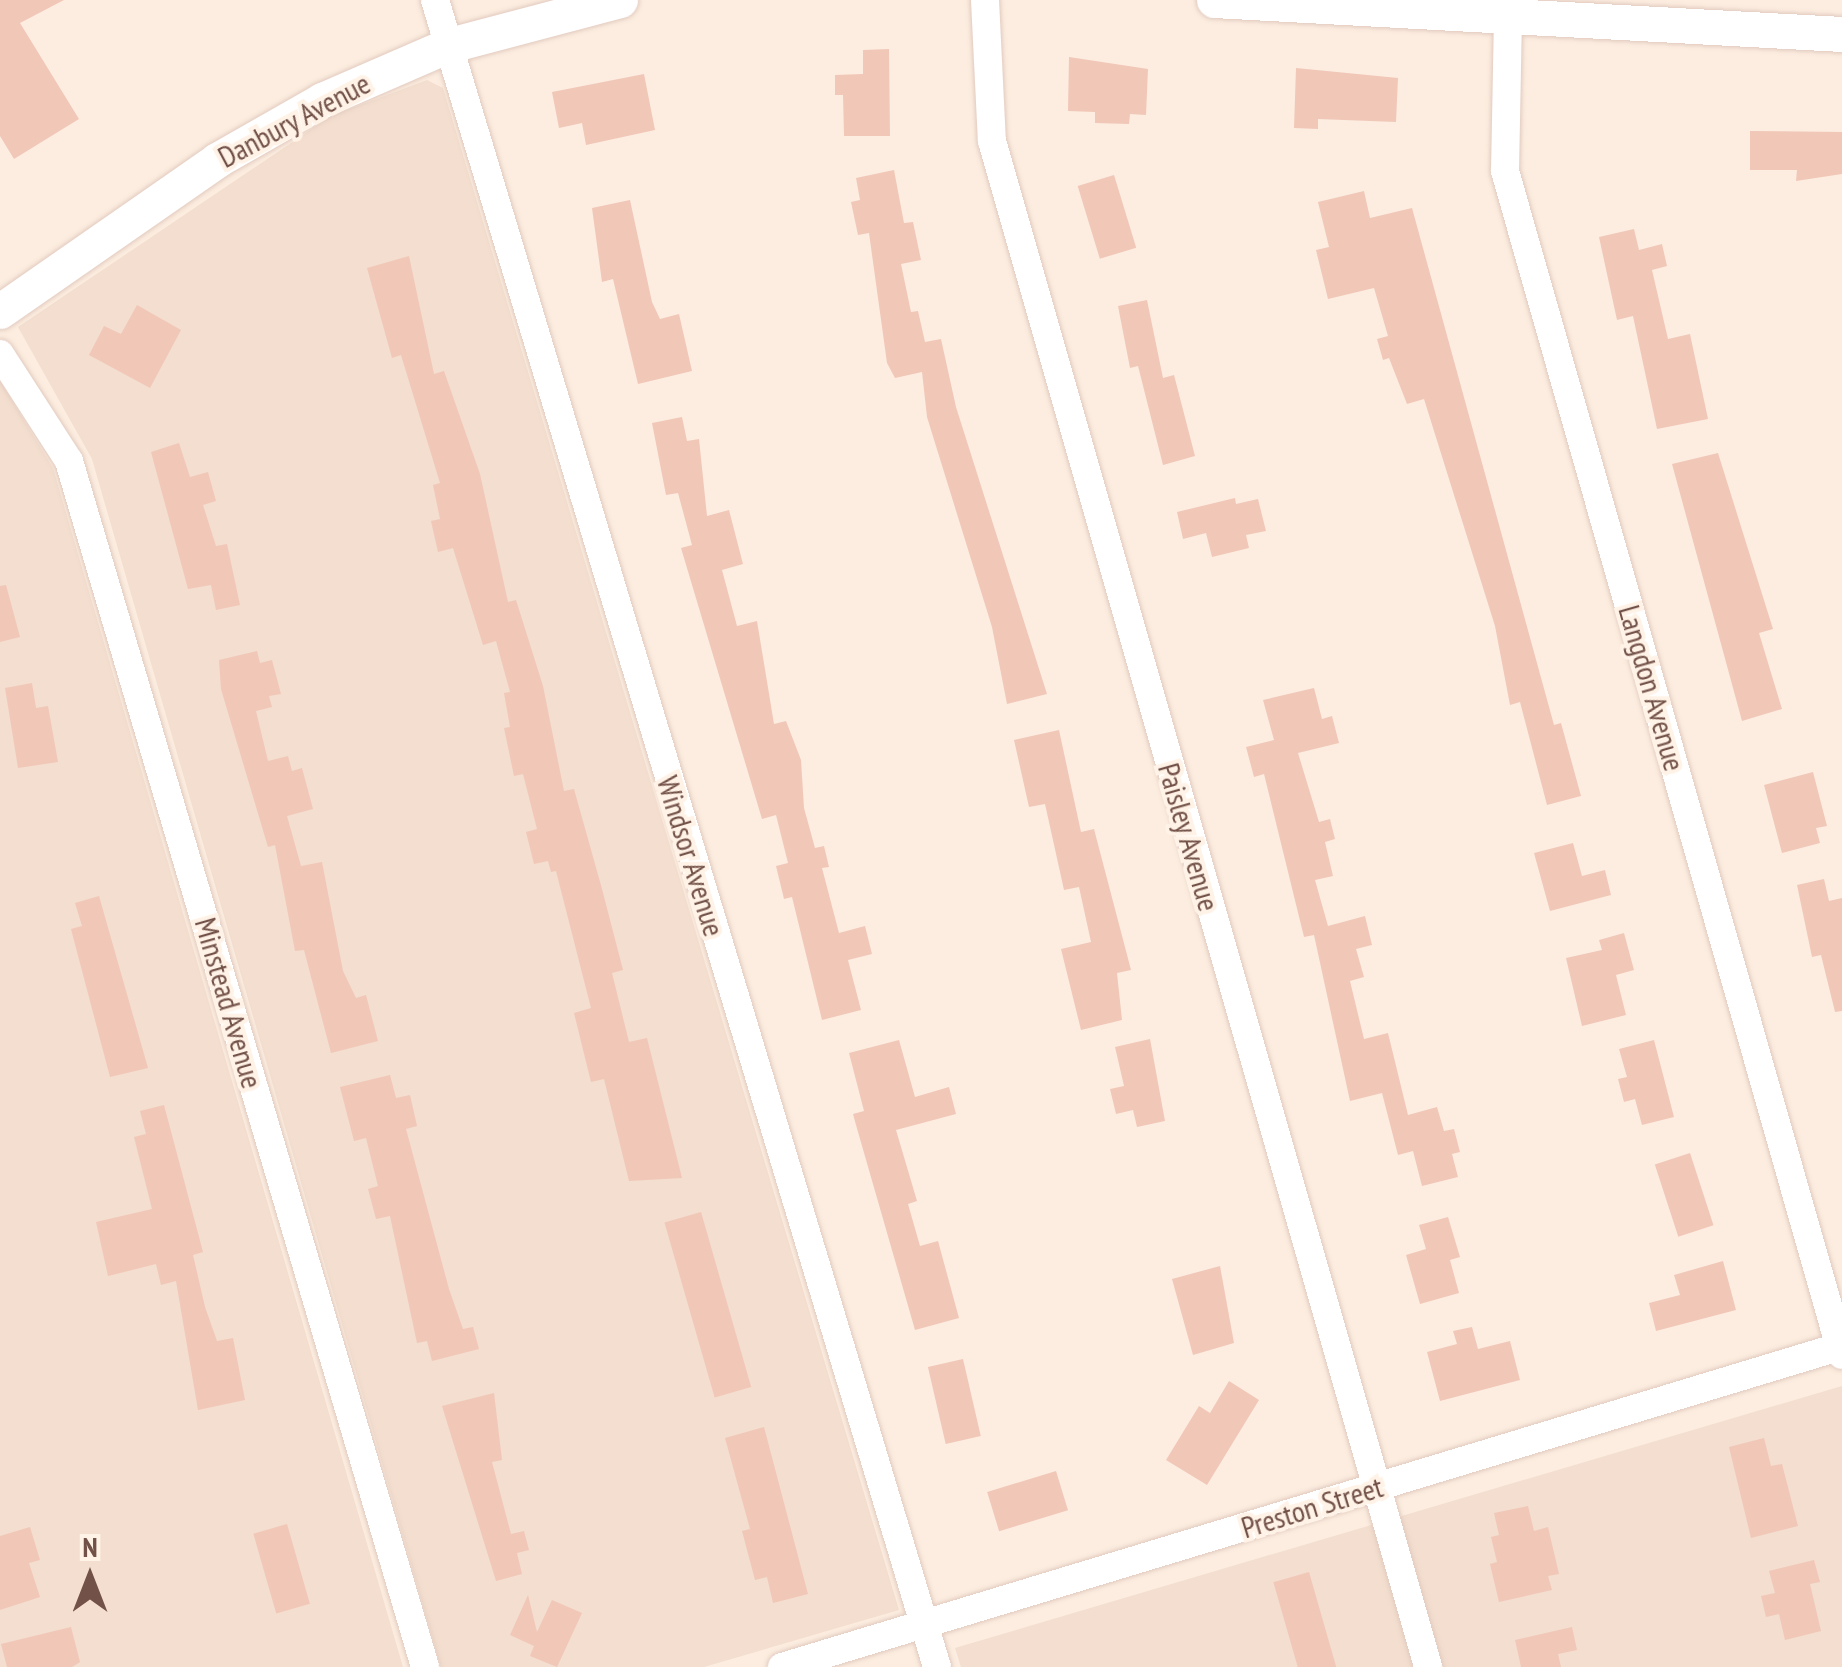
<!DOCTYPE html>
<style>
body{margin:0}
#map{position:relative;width:1842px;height:1667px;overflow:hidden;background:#fcede0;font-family:"PT Sans Narrow",sans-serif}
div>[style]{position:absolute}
.residential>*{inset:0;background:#f3decf}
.building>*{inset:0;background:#f1c7b8;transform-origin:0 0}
.roads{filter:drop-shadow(0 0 2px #e2cabf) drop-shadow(0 0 2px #e2cabf)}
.minor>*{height:28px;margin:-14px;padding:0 14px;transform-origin:14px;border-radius:14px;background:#fff}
.tertiary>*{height:35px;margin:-17.5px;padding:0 17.5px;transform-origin:17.5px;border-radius:17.5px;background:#fff}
span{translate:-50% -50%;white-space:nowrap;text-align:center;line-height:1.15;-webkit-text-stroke:8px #fff2e6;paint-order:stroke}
.street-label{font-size:30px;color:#725148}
.north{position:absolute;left:40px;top:1527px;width:100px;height:100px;-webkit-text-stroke:8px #fff2e6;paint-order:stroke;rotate:0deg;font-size:28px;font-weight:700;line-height:40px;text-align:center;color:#725148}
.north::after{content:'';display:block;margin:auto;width:35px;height:45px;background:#725148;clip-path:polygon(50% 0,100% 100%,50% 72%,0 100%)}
</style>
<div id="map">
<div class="residential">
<div style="clip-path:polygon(427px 80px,443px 88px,899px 1610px,704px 1667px,441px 1667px,92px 459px,18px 327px,331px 116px)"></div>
<div style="clip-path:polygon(0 381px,53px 468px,403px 1667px,0 1667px)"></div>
<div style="clip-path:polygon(1842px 1386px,1842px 1667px,961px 1667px,955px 1648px)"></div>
</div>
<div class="building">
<div style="clip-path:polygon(0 0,64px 0,20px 23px,79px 119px,14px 159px,0 136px)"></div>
<div style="clip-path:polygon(889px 49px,890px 136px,844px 136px,843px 95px,835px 95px,835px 75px,863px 74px,863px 50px)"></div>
<div style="clip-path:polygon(1069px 57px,1148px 69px,1146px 115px,1130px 114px,1129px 124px,1095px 123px,1095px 112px,1068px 111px)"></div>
<div style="clip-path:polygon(1296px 68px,1398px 78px,1396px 122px,1318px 119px,1318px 129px,1294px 128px)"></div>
<div style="clip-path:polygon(644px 74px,655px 130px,586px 145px,582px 123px,559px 128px,552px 92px)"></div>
<div style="clip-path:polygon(1750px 131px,1842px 132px,1842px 174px,1796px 181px,1797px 170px,1750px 170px)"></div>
<div style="clip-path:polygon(894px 170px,904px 223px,913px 222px,921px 260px,901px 264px,911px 312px,918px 311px,925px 342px,941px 339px,956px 407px,1047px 694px,1007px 704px,992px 627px,927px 417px,922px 372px,895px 378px,887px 363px,869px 233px,858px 235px,851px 202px,860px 200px,856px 178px)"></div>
<div style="left:1114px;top:175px;width:76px;height:38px;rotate:73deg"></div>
<div style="clip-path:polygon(1364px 191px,1370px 218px,1412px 208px,1554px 725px,1561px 723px,1581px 796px,1547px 805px,1520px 702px,1510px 705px,1495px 626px,1424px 399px,1407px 404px,1389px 358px,1383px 360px,1377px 339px,1388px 336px,1374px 288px,1328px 299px,1316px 250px,1329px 247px,1318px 202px)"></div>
<div style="clip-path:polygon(630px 200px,652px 302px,660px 319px,679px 314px,692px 371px,638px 384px,613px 279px,602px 282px,592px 208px)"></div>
<div style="clip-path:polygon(1634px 229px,1639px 250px,1662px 244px,1667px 266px,1652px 270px,1668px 339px,1690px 334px,1708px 419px,1657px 429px,1633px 316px,1617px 320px,1599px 237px)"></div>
<div style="clip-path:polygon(409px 256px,434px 374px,444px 371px,480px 474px,508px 602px,516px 600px,543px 686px,564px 791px,574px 789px,602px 889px,623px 970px,612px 973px,629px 1042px,647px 1038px,682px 1178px,629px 1181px,604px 1079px,591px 1082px,574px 1013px,591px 1008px,556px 871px,551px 872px,548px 861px,534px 864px,526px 832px,537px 829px,523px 774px,514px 776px,504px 728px,510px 727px,504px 693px,510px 692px,496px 641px,483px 645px,453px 548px,438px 552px,431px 521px,440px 519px,433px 485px,440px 483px,401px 355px,392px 358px,367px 268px)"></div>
<div style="clip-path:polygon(1147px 300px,1163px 378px,1174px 375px,1195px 456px,1163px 465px,1138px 366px,1130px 368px,1118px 306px)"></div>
<div style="clip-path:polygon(137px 305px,181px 330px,150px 388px,89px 355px,104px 326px,121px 334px)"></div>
<div style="clip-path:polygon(682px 417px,687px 441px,699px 439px,707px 516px,729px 510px,743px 564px,722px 570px,737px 626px,757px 621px,774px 724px,786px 721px,801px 760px,804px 808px,815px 848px,824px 846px,829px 867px,822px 868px,839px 933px,865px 926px,872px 954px,848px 960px,861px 1010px,822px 1020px,792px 897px,784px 899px,776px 866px,788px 863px,776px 815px,762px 819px,681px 548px,692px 545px,678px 493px,666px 495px,652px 423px)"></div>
<div style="clip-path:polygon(179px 443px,190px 477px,208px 472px,216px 501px,203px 505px,216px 546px,227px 544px,240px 605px,216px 610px,211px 585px,188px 589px,151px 452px)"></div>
<div style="clip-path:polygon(1718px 453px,1773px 629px,1759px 633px,1782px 709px,1742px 721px,1672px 464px)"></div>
<div style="clip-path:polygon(1235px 498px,1236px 504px,1258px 499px,1266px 531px,1246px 535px,1249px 548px,1212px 557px,1206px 533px,1183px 539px,1177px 512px)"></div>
<div style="clip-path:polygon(6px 585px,20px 637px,0 642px,0 586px)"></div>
<div style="clip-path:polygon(257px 651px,260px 663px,272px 660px,281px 694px,269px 696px,272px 707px,256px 711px,268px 761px,288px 756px,292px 771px,302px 768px,313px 809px,287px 816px,301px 866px,322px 862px,343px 971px,356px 998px,366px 995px,378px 1041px,331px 1053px,304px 950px,295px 951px,275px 845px,268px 847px,221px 689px,219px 660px)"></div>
<div style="clip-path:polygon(32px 683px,36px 708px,48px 706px,58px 762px,18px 768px,5px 688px)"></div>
<div style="clip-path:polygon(1314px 688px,1322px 719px,1332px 716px,1339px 743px,1298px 753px,1319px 822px,1330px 819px,1335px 839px,1325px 842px,1333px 876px,1315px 880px,1328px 926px,1365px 916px,1372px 945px,1356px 949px,1364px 977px,1350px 981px,1364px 1039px,1388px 1033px,1408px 1115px,1437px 1107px,1444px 1131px,1454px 1129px,1460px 1152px,1452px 1154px,1458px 1177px,1422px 1186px,1413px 1151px,1398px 1155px,1382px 1093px,1350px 1101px,1314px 935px,1304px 937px,1264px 774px,1254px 777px,1246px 747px,1274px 740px,1263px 700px)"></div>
<div style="clip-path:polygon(1059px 730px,1081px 832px,1094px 829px,1131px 970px,1117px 973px,1122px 1020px,1081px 1030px,1061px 949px,1091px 942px,1079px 887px,1064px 890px,1045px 804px,1029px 807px,1014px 740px)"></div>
<div style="clip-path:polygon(1813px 772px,1827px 826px,1816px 828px,1820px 843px,1782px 853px,1764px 785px)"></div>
<div style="clip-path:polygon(1573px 843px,1582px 876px,1605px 870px,1611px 895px,1550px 911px,1534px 853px)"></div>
<div style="clip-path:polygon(1824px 879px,1829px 901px,1842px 898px,1842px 1011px,1835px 1012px,1821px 955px,1812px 957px,1797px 885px)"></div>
<div style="clip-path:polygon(99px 896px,148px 1068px,110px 1077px,71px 929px,82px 926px,75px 903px)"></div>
<div style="clip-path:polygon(1624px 933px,1634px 970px,1616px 975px,1626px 1015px,1582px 1026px,1566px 958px,1602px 950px,1599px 940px)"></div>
<div style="clip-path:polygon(1150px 1039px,1165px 1121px,1137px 1127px,1133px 1110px,1116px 1114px,1110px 1089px,1124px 1086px,1115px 1047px)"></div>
<div style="clip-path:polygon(899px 1040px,915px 1097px,949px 1087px,956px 1114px,896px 1130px,917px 1201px,908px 1204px,920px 1246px,938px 1241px,959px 1318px,915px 1330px,856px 1125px,853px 1114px,864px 1111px,849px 1053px)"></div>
<div style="clip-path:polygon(1654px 1040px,1674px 1117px,1642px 1125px,1635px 1099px,1624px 1102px,1618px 1079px,1627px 1077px,1619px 1049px)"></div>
<div style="clip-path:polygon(390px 1075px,396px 1098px,410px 1095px,417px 1126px,406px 1129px,449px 1289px,463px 1329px,473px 1327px,479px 1349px,432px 1361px,427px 1341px,417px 1343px,390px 1216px,376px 1219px,368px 1189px,378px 1186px,366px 1138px,354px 1141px,340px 1087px)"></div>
<div style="clip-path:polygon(164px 1105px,203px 1252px,193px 1255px,205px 1307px,217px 1341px,233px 1338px,245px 1400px,198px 1410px,176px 1281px,161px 1285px,156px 1264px,108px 1276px,96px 1222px,152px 1209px,134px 1137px,146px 1134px,140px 1111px)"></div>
<div style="left:1690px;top:1153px;width:76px;height:37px;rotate:72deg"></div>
<div style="left:701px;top:1212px;width:182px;height:38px;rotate:74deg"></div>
<div style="clip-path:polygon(1448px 1217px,1460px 1257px,1450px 1260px,1459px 1293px,1420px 1304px,1406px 1255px,1426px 1249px,1419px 1225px)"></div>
<div style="clip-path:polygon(1723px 1261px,1736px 1310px,1656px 1331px,1649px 1303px,1680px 1295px,1674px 1275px)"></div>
<div style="clip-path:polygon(1220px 1266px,1234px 1343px,1193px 1355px,1172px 1279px)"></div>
<div style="clip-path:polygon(1472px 1327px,1478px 1349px,1510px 1341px,1520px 1380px,1440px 1401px,1427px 1352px,1457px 1344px,1453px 1331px)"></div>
<div style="left:963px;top:1359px;width:79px;height:36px;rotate:77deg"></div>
<div style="clip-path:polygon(1229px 1381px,1259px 1400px,1207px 1485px,1166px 1460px,1199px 1406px,1210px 1413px)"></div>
<div style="clip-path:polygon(494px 1393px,502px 1460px,492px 1462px,511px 1534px,524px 1531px,529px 1550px,517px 1553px,522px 1574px,496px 1581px,442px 1406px)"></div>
<div style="clip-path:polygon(764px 1427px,808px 1594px,773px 1603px,767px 1577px,755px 1580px,742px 1531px,750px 1529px,725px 1438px)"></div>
<div style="clip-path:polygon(1764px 1438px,1771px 1466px,1782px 1464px,1798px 1526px,1751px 1538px,1729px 1447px)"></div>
<div style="left:1056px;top:1471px;width:41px;height:72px;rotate:73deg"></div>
<div style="clip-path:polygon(1528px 1506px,1534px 1531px,1548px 1527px,1559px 1574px,1548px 1576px,1552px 1590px,1499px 1602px,1490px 1564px,1497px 1562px,1491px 1537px,1499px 1535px,1494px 1513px)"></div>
<div style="left:287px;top:1524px;width:83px;height:35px;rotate:74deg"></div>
<div style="clip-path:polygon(30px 1527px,40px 1560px,29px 1563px,40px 1597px,0 1610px,0 1536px)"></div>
<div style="clip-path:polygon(1814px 1560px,1820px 1582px,1810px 1584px,1821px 1631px,1785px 1640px,1779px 1614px,1766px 1617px,1761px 1596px,1775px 1593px,1769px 1571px)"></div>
<div style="left:1309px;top:1572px;width:99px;height:37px;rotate:74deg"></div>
<div style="clip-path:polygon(528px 1595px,537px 1632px,552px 1600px,582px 1613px,557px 1667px,530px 1656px,534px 1646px,510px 1635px)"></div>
<div style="clip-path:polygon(71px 1627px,80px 1662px,72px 1667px,7px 1667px,1px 1644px)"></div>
<div style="clip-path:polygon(1572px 1627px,1577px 1650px,1558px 1654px,1561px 1667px,1521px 1667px,1515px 1640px)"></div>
</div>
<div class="roads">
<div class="minor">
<div style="left:435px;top:0;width:1741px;rotate:73.24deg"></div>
<div style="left:985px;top:0;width:141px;rotate:87.2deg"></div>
<div style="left:992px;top:141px;width:1587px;rotate:74.05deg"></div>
<div style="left:1508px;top:16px;width:155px;rotate:91.1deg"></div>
<div style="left:1505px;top:171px;width:1231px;rotate:74.11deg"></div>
<div style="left:0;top:354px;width:127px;rotate:57.2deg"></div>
<div style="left:69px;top:461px;width:1257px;rotate:73.55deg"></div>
<div style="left:782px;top:1667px;width:1108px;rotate:-16.85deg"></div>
</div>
<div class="tertiary">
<div style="left:1214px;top:0;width:629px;rotate:3.1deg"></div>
<div style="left:0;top:311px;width:264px;rotate:-34.8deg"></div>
<div style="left:217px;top:160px;width:121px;rotate:-29.7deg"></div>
<div style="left:322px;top:100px;width:135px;rotate:-23.5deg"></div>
<div style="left:446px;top:46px;width:180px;rotate:-14.8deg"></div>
</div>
</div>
<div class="street-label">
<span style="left:294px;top:120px;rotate:-28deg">Danbury Avenue</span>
<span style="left:1652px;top:688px;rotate:74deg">Langdon Avenue</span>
<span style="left:1189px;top:837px;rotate:74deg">Paisley Avenue</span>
<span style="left:691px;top:856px;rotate:73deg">Windsor Avenue</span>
<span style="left:229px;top:1003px;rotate:74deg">Minstead Avenue</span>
<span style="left:1312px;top:1507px;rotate:-17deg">Preston Street</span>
</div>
<div class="north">N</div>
</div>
